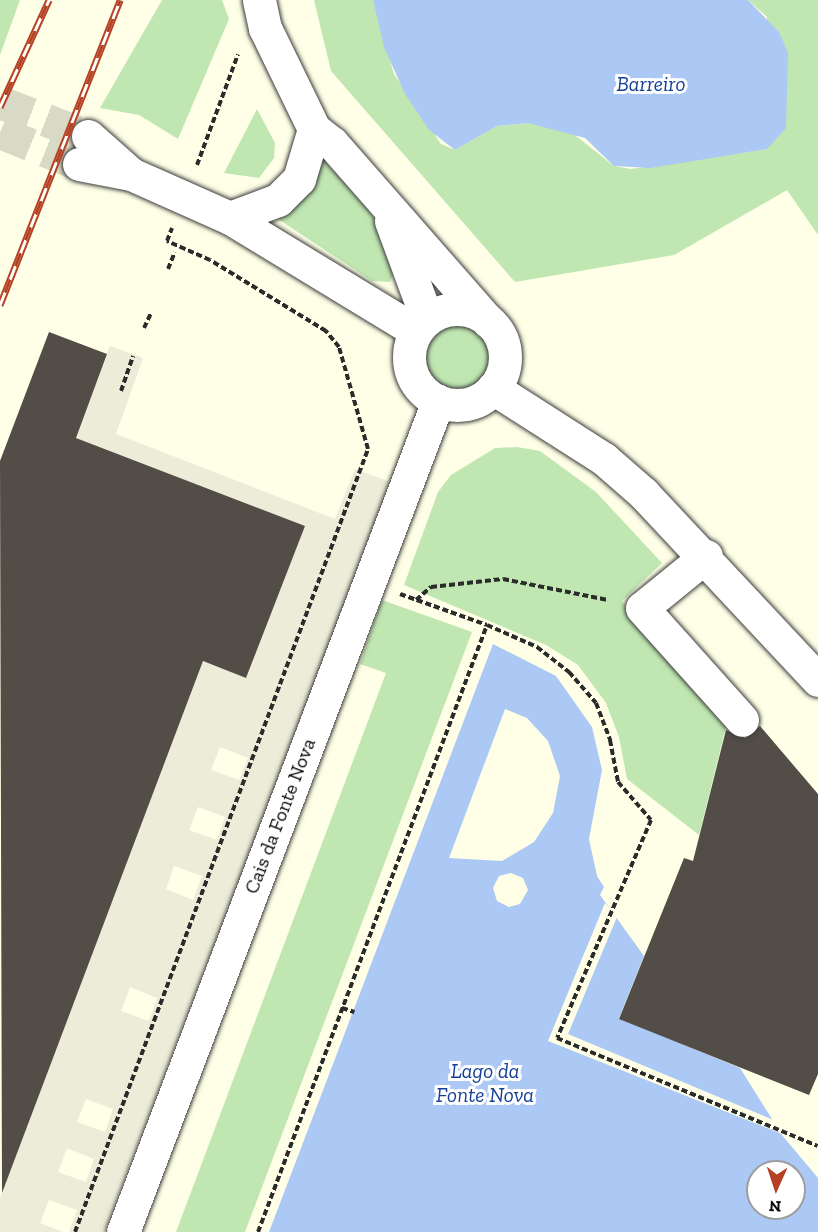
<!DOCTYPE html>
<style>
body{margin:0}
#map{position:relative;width:818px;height:1232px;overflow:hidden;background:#feffe6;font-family:"Zilla Slab",serif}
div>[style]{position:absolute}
.green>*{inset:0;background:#c0e7b2}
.round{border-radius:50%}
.plaza>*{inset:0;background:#ececd8}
.water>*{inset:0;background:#acc8f5}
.pier>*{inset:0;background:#feffe6}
.building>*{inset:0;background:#524d46}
.minor-tunnel>*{height:33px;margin-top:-16.5px;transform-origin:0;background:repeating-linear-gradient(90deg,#d9dac5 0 33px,transparent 0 49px)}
.path>*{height:4px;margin-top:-2px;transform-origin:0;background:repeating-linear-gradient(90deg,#2b2b2b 0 6px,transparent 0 9px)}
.roads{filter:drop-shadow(0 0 2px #3c3c3c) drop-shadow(0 0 2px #3c3c3c)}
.minor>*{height:33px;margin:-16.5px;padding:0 16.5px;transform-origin:16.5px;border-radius:16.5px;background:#fff}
.minor>.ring{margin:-16.5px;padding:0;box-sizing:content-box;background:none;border:33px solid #fff;border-radius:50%}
.rail>*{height:7px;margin-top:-3.5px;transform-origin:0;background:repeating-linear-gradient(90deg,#fff 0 14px,#b64225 0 28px);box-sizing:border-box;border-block:2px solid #b64225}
span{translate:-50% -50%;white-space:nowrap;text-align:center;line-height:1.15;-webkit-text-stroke:6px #fff;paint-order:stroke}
.street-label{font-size:20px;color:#090909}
.water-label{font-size:21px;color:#164097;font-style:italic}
.north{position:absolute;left:746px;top:1160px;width:60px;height:60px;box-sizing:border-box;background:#fff;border:2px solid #9d9d9d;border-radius:50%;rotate:183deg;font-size:16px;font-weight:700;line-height:24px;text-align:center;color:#090909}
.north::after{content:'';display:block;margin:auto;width:21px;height:27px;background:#b64225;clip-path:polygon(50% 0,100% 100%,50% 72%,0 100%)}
</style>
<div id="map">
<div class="green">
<div style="clip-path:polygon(0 0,20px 0,0 55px)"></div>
<div style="clip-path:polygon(162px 0,222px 0,229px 19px,178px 139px,139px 115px,100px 108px)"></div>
<div style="clip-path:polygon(314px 0,373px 0,394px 74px,441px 144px,455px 150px,497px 126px,528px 123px,571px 132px,614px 166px,631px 169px,767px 149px,767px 17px,748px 0,818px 0,818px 235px,787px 190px,674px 255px,515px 282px,331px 71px)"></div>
<div style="clip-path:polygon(257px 109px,275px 143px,274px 158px,259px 178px,224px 173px)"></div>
<div style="clip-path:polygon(320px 156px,367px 207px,387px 243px,395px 270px,390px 282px,372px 281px,272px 215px)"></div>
<div class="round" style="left:425px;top:325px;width:64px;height:64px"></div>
<div style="clip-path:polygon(517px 447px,540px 451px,596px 492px,662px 563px,622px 601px,728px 719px,699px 835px,627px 779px,619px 737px,606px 703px,578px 665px,546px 645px,404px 585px,438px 492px,451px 475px,495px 448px)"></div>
<div style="clip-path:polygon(382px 600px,472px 632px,245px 1232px,176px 1232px,386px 673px,360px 664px)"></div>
</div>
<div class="plaza">
<div style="clip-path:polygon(evenodd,110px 346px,143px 358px,116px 434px,335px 519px,355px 469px,391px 482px,104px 1232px,69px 1232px,77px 1210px,49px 1200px,40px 1223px,63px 1232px,0 1232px,0 1198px,203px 661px,246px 678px,305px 526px,76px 438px,110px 346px,220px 747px,248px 758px,239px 780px,211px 770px,220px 747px,110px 346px,198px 807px,225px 817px,217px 840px,189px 830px,198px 807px,110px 346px,174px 866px,202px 876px,193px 900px,166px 889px,174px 866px,110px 346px,130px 987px,157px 998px,149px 1021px,121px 1011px,130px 987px,110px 346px,86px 1099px,113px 1109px,105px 1132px,77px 1122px,86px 1099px,110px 346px,67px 1148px,94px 1159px,86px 1182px,58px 1172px,67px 1148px)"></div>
</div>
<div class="water">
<div style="clip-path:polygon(373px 0,748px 0,779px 32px,788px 53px,786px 128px,767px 149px,650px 168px,614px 166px,585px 138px,528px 123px,497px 126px,455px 150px,429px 130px,405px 94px,384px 47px)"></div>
<div style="clip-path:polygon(evenodd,493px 644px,556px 676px,592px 727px,602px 770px,589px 839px,597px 876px,604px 887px,600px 895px,644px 956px,619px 1018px,740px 1068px,782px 1135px,818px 1178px,818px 1232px,269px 1232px,493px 644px,505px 709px,527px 718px,548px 741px,560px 776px,553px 813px,534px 842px,502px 861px,449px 858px,505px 709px,493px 644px,511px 873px,523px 878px,528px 890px,520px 904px,509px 907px,497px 901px,493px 888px,499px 876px,511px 873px,493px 644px,758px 1172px,794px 1172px,794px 1208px,758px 1208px,758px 1172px)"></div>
</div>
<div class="pier">
<div style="clip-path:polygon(605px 903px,617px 917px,568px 1034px,776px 1121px,782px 1134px,548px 1041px)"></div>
</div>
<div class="building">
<div style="clip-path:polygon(49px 332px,107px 354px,76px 438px,305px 526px,246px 678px,203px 661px,2px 1193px,0 461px)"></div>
<div style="clip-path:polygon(760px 726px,818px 794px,818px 1074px,809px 1095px,619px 1019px,684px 858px,693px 861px,726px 730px,745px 738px)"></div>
</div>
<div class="minor-tunnel">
<div style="left:0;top:102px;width:94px;rotate:21.1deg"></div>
<div style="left:0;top:132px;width:85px;rotate:22.1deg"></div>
</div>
<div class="path">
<div style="left:197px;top:165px;width:118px;rotate:-69.7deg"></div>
<div style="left:168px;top:269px;width:18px;rotate:-68deg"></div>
<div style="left:144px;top:328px;width:17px;rotate:-65deg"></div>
<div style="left:121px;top:391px;width:37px;rotate:-71deg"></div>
<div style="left:400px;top:594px;width:92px;rotate:19.6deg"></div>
<div style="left:416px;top:600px;width:20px;rotate:-41deg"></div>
<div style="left:431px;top:587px;width:72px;rotate:-6.3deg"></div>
<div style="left:503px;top:579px;width:107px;rotate:11.3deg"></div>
<div style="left:342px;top:1008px;width:13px;rotate:18deg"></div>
<div style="left:75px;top:1232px;width:836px;rotate:-69.48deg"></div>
<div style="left:368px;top:449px;width:106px;rotate:-105.9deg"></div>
<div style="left:339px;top:347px;width:21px;rotate:-129deg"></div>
<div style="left:326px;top:331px;width:136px;rotate:-148.5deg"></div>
<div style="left:210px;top:260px;width:47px;rotate:-156.2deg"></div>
<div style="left:167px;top:241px;width:14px;rotate:-69deg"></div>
<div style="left:258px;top:1232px;width:649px;rotate:-69.33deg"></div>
<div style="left:487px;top:625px;width:55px;rotate:23.7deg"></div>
<div style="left:537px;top:647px;width:41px;rotate:38deg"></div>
<div style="left:569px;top:672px;width:41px;rotate:48.9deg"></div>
<div style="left:596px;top:703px;width:40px;rotate:69deg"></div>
<div style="left:610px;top:740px;width:43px;rotate:79.2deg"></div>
<div style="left:618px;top:782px;width:50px;rotate:49deg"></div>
<div style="left:651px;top:820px;width:237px;rotate:113.3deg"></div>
<div style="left:557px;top:1038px;width:282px;rotate:22.5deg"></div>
</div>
<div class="roads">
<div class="minor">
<div style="left:259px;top:0;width:29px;rotate:78deg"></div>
<div style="left:265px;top:28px;width:112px;rotate:64.1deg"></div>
<div style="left:314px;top:129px;width:23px;rotate:38deg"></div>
<div style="left:332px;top:143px;width:237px;rotate:48.8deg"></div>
<div style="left:88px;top:136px;width:56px;rotate:41.4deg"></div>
<div style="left:79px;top:164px;width:53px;rotate:10.9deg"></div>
<div style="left:131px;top:174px;width:108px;rotate:24deg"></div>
<div style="left:230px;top:218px;width:218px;rotate:31.3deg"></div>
<div style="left:230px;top:218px;width:51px;rotate:-20.6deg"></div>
<div style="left:278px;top:200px;width:30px;rotate:-45deg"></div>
<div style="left:299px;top:179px;width:52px;rotate:-73.3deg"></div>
<div style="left:391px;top:221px;width:104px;rotate:69.8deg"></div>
<div class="ring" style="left:409px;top:309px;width:63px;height:63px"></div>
<div style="left:493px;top:388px;width:132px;rotate:32.6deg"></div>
<div style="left:604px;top:459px;width:52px;rotate:41.1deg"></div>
<div style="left:643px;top:493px;width:256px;rotate:46.9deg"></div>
<div style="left:706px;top:556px;width:82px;rotate:140.9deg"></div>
<div style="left:642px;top:608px;width:150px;rotate:48.2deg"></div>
<div style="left:123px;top:1232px;width:889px;rotate:-69.24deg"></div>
</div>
</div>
<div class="rail">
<div style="left:0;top:107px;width:118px;rotate:-65.4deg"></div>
<div style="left:0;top:305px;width:328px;rotate:-68.5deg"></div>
</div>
<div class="street-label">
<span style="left:280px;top:816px;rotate:-69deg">Cais da Fonte Nova</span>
</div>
<div class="water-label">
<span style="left:651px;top:84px">Barreiro</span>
<span style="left:485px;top:1083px">Lago da<br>Fonte Nova</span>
</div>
<div class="north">N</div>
</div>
